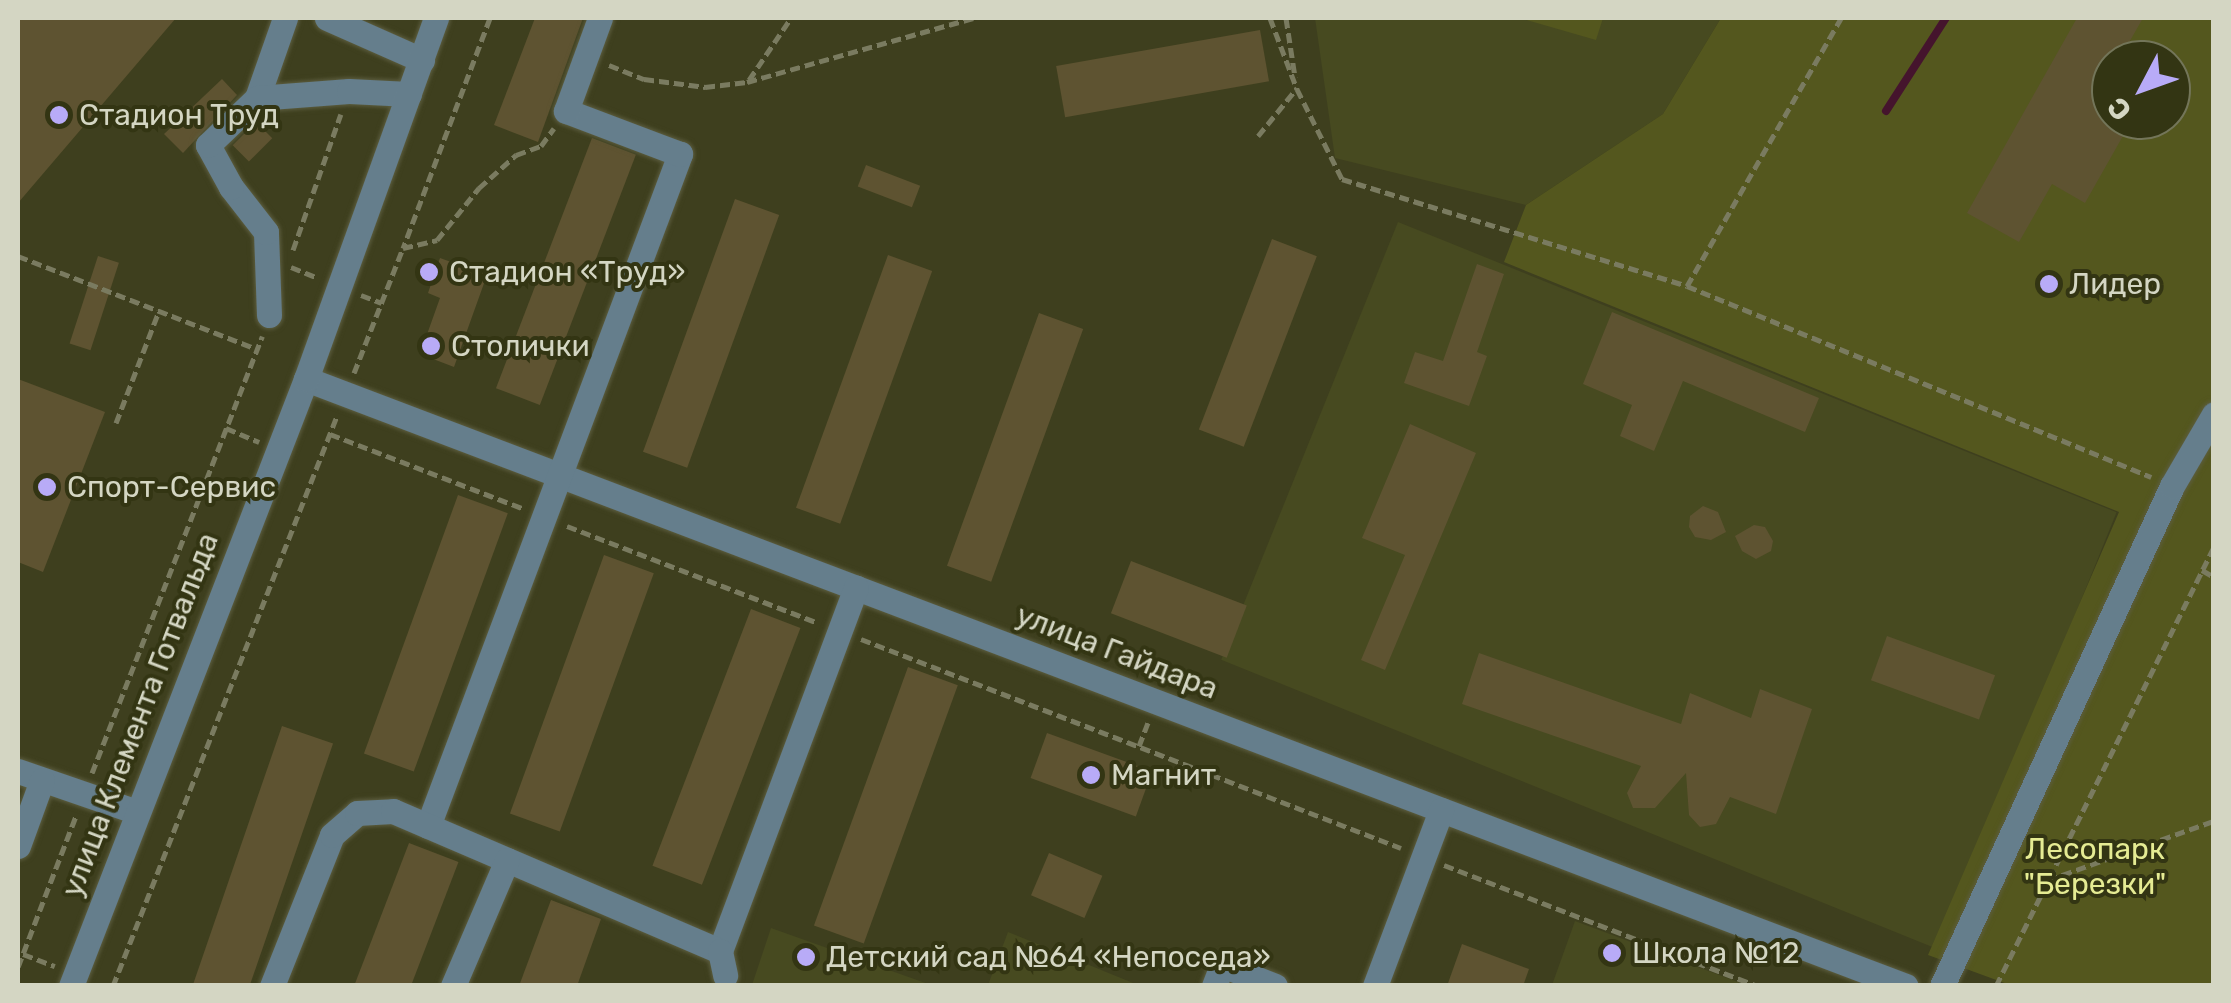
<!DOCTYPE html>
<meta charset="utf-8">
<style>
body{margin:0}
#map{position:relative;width:2231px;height:1003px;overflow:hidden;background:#3e3f1e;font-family:Rubik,sans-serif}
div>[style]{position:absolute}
.built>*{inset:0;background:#474a20;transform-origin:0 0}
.green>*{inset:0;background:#54571e}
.stream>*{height:8px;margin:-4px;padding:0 4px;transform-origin:4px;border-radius:4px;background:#45142d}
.building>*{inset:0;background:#5e5331;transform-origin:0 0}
.path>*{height:5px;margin-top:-2.5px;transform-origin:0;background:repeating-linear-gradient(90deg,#7a7b60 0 10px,transparent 0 15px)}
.roads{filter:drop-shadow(0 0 2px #5c5d3f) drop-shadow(0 0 2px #5c5d3f)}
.minor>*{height:25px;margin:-12.5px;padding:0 12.5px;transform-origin:12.5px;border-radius:12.5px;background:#657e8c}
.dots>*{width:28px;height:28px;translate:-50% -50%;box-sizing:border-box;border:5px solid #333513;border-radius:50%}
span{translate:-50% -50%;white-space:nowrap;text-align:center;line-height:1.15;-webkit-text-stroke:8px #333513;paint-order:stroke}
.poi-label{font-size:30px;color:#d4d6c3}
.left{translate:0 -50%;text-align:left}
.street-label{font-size:30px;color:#d4d6c3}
.park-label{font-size:30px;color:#e5eb93}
.frame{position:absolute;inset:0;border:20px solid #d4d6c3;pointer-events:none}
.north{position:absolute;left:2091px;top:40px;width:100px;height:100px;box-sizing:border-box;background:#333513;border:2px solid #737559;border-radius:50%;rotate:229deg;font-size:28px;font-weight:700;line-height:40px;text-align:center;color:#d4d6c3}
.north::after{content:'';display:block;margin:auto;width:35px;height:45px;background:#b8abf7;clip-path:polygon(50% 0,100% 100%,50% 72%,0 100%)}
</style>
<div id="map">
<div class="built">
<div style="clip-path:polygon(1315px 18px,1721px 18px,1663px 114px,1526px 205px,1335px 158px)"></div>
<div style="left:1398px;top:222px;width:775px;height:472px;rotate:22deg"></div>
<div style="clip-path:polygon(1575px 921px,1746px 985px,1552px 985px)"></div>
<div style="clip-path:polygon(771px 928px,931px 985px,752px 985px)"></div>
<div style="clip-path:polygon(1008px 932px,1138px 985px,988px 985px)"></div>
</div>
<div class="green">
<div style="clip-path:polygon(1520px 18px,1603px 18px,1596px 40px)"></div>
<div style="clip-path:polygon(evenodd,1721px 18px,2213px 18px,2213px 985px,2010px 985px,1928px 955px,2119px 512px,1504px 262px,1526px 205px,1663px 114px,1721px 18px,2111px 60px,2171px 60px,2171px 120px,2111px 120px,2111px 60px)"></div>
</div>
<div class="stream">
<div style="left:1886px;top:111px;width:111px;rotate:-57.2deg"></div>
</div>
<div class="building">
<div style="clip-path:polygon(18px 18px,176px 18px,18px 203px)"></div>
<div style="clip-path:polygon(535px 18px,583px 18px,538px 142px,494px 125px)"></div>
<div style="clip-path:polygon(2077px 18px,2143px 18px,2119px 60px,2111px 60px,2111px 120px,2132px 120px,2085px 203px,2052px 184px,2019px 242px,1967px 213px)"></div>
<div style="left:1260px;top:30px;width:52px;height:207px;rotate:80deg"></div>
<div style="clip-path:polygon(222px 79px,237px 95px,183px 153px,164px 134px)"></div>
<div style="left:256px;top:122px;width:23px;height:33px;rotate:45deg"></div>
<div style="left:592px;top:138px;width:47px;height:268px;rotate:21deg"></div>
<div style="left:866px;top:165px;width:58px;height:23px;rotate:21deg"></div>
<div style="left:735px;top:199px;width:47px;height:269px;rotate:20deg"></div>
<div style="left:1272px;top:239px;width:48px;height:204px;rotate:21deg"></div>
<div style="left:888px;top:255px;width:47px;height:269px;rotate:20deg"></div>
<div style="left:98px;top:256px;width:22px;height:92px;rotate:18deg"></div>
<div style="clip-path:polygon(440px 258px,487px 275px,454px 367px,420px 354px,440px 298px,428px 293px)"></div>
<div style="clip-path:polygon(1477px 264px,1504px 274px,1477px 352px,1487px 356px,1469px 406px,1404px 383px,1415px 352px,1443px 361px)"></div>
<div style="clip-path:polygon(1612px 312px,1819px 398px,1805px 432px,1683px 381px,1654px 451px,1620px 436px,1632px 405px,1583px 384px)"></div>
<div style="left:1039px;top:313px;width:47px;height:269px;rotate:20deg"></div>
<div style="clip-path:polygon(18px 379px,105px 412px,43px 572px,18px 562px)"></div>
<div style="clip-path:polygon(1410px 424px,1476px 453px,1385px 670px,1361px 660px,1405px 555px,1362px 538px)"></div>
<div style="left:458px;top:495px;width:53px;height:275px;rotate:20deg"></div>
<div style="clip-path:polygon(1703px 506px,1718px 512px,1726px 532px,1711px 540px,1695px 537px,1689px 527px,1690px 516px)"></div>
<div style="clip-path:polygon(1754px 525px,1765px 527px,1773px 541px,1771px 551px,1756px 559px,1742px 551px,1735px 536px)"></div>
<div style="left:604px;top:555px;width:53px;height:275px;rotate:20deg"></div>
<div style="left:1131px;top:561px;width:124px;height:56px;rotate:21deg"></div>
<div style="left:751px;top:609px;width:53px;height:275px;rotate:21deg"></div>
<div style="left:1887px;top:636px;width:115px;height:47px;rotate:20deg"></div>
<div style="clip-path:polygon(1479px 653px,1681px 724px,1690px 693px,1751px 718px,1760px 689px,1812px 709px,1776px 814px,1730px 797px,1716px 824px,1700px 827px,1689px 815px,1686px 773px,1655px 808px,1633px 808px,1627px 793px,1641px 766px,1462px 704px)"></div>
<div style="left:908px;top:667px;width:53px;height:275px;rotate:20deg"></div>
<div style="left:282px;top:726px;width:54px;height:277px;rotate:19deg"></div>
<div style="left:1047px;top:733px;width:112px;height:48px;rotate:20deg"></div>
<div style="left:409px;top:843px;width:53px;height:153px;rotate:21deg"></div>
<div style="left:1049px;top:853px;width:58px;height:46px;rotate:23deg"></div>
<div style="clip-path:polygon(551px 900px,601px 919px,577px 986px,519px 986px)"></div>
<div style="clip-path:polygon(1462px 944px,1529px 969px,1523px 986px,1447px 986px)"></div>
</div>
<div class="path">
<div style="left:490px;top:18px;width:246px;rotate:110.7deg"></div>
<div style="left:403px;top:248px;width:35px;rotate:-13deg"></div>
<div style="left:437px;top:240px;width:67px;rotate:-51.1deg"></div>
<div style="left:479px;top:188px;width:50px;rotate:-41.7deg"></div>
<div style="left:516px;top:155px;width:27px;rotate:-20deg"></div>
<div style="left:541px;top:146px;width:22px;rotate:-54deg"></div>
<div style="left:1270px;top:18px;width:76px;rotate:69.2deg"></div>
<div style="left:1297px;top:89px;width:101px;rotate:63.4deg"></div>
<div style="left:1342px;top:179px;width:361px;rotate:17.2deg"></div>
<div style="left:1687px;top:286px;width:309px;rotate:-60.1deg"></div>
<div style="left:1286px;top:18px;width:60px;rotate:81.3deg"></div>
<div style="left:609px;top:65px;width:38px;rotate:22deg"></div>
<div style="left:644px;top:79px;width:62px;rotate:7.5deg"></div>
<div style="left:705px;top:87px;width:42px;rotate:-6.8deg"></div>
<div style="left:747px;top:82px;width:235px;rotate:-15.8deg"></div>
<div style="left:749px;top:80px;width:75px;rotate:-55.9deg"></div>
<div style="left:1258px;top:136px;width:62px;rotate:-50.9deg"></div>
<div style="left:293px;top:250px;width:144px;rotate:-70.6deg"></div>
<div style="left:18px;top:256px;width:256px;rotate:21.3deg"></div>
<div style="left:291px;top:267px;width:29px;rotate:22deg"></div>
<div style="left:1687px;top:286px;width:502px;rotate:22.37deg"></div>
<div style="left:361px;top:295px;width:22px;rotate:21deg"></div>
<div style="left:354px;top:373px;width:134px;rotate:-68.6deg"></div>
<div style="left:116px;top:423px;width:120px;rotate:-69deg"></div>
<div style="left:226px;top:428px;width:36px;rotate:23deg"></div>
<div style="left:330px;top:434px;width:208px;rotate:21.1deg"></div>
<div style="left:567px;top:526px;width:269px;rotate:21.1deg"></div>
<div style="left:2202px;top:570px;width:14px;rotate:30deg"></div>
<div style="left:861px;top:639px;width:579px;rotate:21.16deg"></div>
<div style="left:1139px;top:746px;width:25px;rotate:-69deg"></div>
<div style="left:92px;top:773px;width:469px;rotate:-68.7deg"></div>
<div style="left:1444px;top:865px;width:337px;rotate:21.1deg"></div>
<div style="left:2048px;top:880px;width:176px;rotate:-19.6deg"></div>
<div style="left:23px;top:954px;width:34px;rotate:21deg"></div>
<div style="left:18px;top:967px;width:162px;rotate:-69deg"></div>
<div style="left:113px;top:986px;width:612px;rotate:-68.55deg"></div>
<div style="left:1996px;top:986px;width:490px;rotate:-63.6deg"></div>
</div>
<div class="roads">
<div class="minor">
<div style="left:327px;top:18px;width:104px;rotate:23.9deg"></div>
<div style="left:257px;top:98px;width:85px;rotate:-70.7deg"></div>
<div style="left:269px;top:315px;width:83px;rotate:-92.1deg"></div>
<div style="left:266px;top:232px;width:57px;rotate:-127.9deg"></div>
<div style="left:231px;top:187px;width:48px;rotate:-118.7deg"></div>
<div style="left:208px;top:145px;width:68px;rotate:-43.8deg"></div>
<div style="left:257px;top:98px;width:92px;rotate:-4.4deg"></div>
<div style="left:349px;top:91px;width:60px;rotate:2.9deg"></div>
<div style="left:306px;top:379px;width:1711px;rotate:20.78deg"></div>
<div style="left:18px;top:771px;width:126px;rotate:19deg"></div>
<div style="left:428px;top:826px;width:718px;rotate:-69.44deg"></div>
<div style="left:680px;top:154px;width:122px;rotate:-159.3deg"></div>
<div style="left:566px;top:111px;width:99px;rotate:-69.9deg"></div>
<div style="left:18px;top:846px;width:70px;rotate:-70deg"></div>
<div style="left:720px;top:951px;width:388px;rotate:-69.5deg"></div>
<div style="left:71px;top:986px;width:651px;rotate:-68.84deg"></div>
<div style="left:306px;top:379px;width:384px;rotate:-70.2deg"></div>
<div style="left:272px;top:986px;width:162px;rotate:-68.3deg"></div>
<div style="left:332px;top:835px;width:33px;rotate:-41deg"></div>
<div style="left:357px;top:813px;width:36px;rotate:-3deg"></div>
<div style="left:393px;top:811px;width:356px;rotate:23.2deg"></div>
<div style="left:720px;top:951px;width:25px;rotate:78deg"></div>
<div style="left:453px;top:986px;width:137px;rotate:-66.8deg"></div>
<div style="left:1214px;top:986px;width:22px;rotate:-69deg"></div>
<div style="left:1222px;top:965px;width:57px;rotate:21.6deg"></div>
<div style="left:1375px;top:986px;width:188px;rotate:-69.4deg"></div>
<div style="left:1942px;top:986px;width:550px;rotate:-65.3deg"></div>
<div style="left:2172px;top:486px;width:83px;rotate:-59.7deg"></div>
</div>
</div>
<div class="dots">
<div style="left:59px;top:115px;background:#b8abf7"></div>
<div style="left:429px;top:272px;background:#b8abf7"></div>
<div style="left:2049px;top:284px;background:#b8abf7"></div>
<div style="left:431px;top:346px;background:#b8abf7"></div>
<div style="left:47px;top:487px;background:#b8abf7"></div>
<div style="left:1091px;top:775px;background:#b8abf7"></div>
<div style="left:1612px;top:953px;background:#b8abf7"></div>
<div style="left:806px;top:957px;background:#b8abf7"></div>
</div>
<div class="poi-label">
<span class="left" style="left:79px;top:115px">Стадион Труд</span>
<span class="left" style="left:449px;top:272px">Стадион «Труд»</span>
<span class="left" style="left:2069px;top:284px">Лидер</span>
<span class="left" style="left:451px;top:346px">Столички</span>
<span class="left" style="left:67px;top:487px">Спорт-Сервис</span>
<span class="left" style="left:1111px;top:775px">Магнит</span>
<span class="left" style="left:1632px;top:953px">Школа №12</span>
<span class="left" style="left:826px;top:957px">Детский сад №64 «Непоседа»</span>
</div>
<div class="street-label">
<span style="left:1117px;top:652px;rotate:21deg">улица Гайдара</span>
<span style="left:140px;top:715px;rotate:-69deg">улица Клемента Готвальда</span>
</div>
<div class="park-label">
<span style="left:2095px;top:866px">Лесопарк<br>"Березки"</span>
</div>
<div class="frame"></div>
<div class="north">С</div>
</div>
